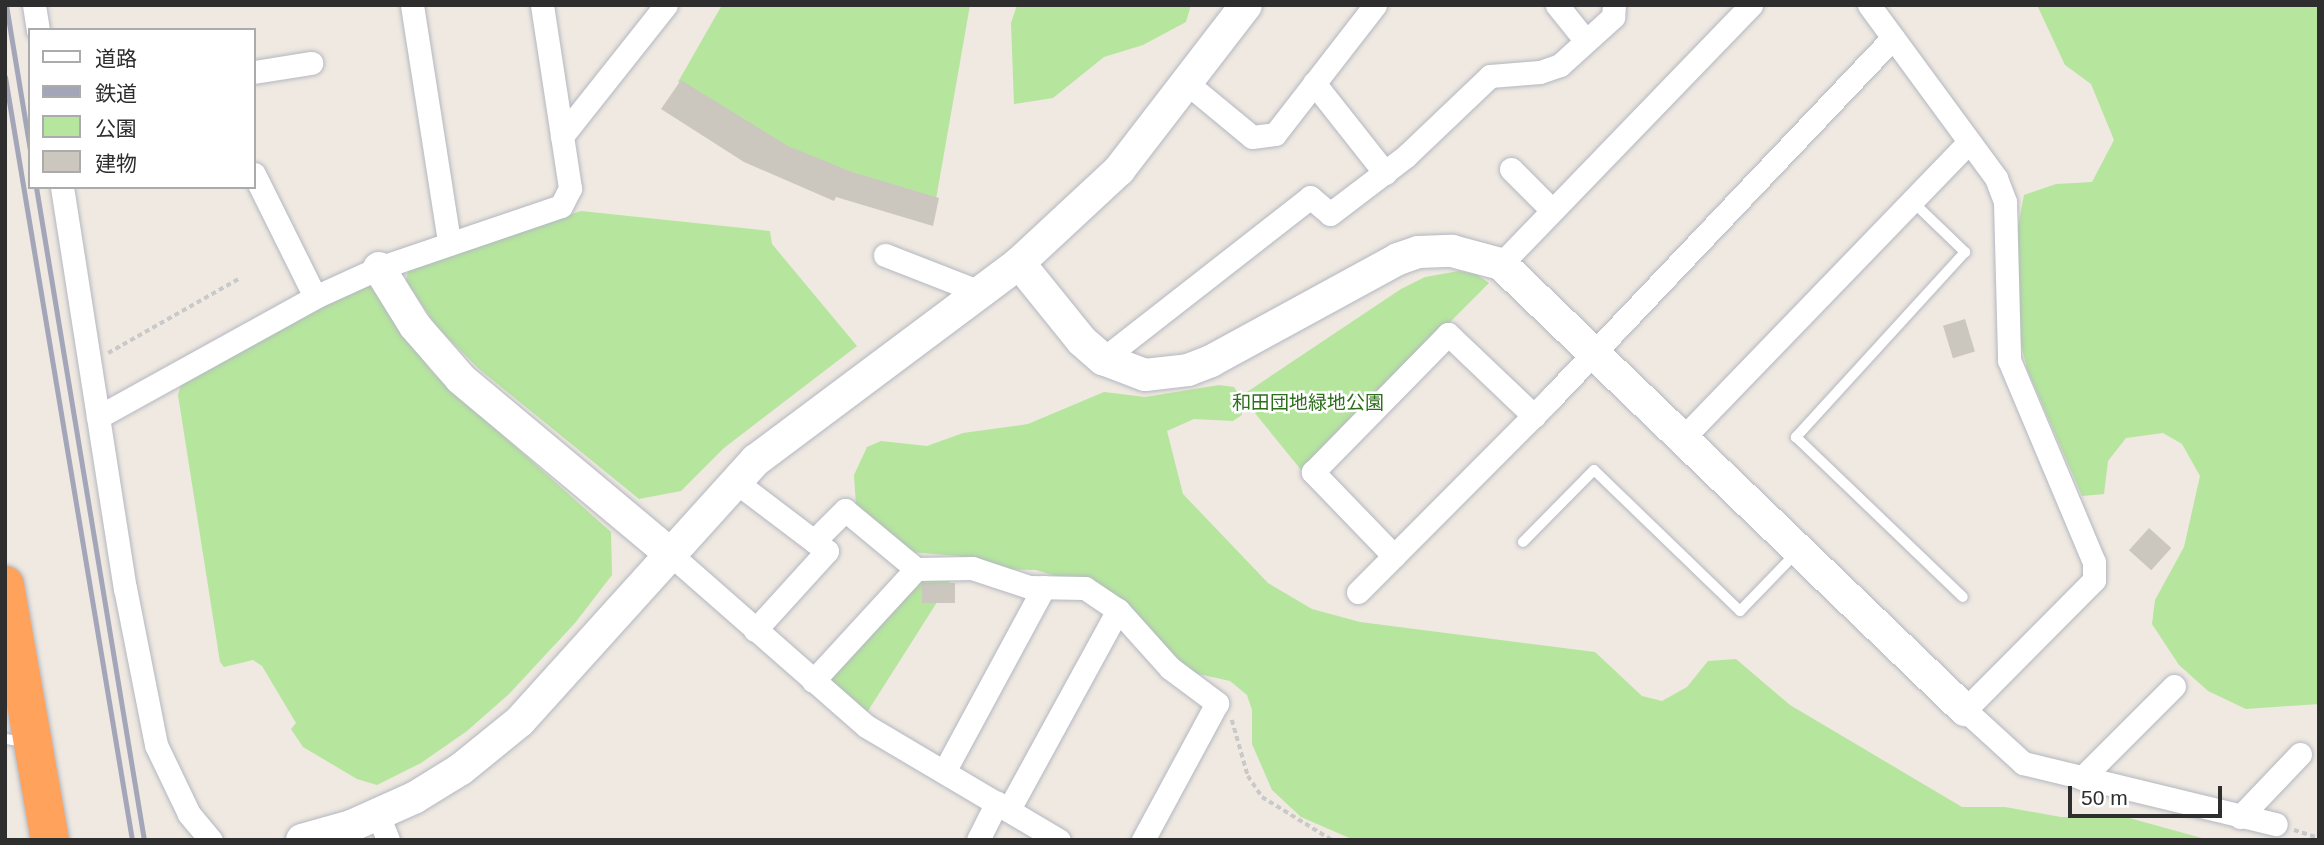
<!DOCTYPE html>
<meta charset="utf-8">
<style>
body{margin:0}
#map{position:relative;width:2324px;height:845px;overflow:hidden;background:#efe9e1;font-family:Arial,"Noto Sans JP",sans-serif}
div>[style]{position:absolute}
.green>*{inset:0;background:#b6e59e}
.building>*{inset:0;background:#cbc7bf;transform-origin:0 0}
.path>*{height:3.5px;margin-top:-1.75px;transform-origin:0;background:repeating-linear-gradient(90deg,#c9c9c9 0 5px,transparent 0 8.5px)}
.roads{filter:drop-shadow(0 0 2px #b4b7c1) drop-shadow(0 0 2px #b4b7c1)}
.lane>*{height:10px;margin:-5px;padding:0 5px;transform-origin:5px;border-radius:5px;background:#fff}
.street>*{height:23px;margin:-11.5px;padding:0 11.5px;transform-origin:11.5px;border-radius:11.5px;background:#fff}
.secondary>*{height:32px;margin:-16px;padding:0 16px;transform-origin:16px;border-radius:16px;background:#fff}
.highway>*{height:38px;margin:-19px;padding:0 19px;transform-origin:19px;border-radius:19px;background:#ffa35c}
.rail>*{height:5px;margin:-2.5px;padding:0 2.5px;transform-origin:2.5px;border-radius:2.5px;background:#a3a6b8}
span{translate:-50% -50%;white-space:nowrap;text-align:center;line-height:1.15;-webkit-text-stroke:5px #fff;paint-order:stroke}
.park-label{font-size:19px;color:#2c6e1b}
.frame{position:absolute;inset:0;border:7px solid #2e2e2e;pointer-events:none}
.legend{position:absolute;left:28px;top:28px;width:228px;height:161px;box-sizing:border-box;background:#fff;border:2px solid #ababab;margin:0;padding:9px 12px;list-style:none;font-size:21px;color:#2e2e2e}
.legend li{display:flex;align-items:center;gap:14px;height:35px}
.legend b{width:35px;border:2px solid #ababab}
.scale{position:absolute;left:2068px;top:786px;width:154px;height:32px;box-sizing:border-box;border:4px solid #2e2e2e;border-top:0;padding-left:9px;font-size:21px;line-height:24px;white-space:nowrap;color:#2e2e2e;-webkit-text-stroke:5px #fff;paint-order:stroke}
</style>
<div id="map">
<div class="green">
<div style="clip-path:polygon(722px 5px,970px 5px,936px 199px,888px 186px,771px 141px,678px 82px)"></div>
<div style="clip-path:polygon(1017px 5px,1191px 5px,1186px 22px,1143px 45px,1104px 57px,1053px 98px,1014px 104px,1011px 23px)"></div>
<div style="clip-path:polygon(2037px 5px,2319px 5px,2319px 704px,2246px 709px,2208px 691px,2179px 665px,2152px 624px,2155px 600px,2184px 547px,2200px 476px,2182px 444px,2163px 433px,2126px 438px,2108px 461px,2104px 494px,2082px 496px,2027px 369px,2020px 340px,2014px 248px,2024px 195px,2056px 184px,2092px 182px,2114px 140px,2091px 84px,2065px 65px)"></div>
<div style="clip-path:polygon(581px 211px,770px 231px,772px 244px,857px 346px,724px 448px,681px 491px,639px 499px,479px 369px,437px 327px,406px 281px,409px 265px)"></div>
<div style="clip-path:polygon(1459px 271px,1476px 274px,1489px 283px,1302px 471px,1241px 396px,1401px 289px,1425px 277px)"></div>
<div style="clip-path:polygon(360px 282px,373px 288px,432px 372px,611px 532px,612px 575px,575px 623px,509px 694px,467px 731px,421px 763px,377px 785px,357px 779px,303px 747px,291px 729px,296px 723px,262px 666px,253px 660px,224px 667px,220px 662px,178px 395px,181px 384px)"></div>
<div style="clip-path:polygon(1219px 385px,1234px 387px,1242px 400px,1242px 415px,1233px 421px,1194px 419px,1167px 431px,1183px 494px,1268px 583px,1312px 609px,1360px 622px,1595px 652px,1642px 696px,1662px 701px,1687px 687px,1708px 661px,1736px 659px,1790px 705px,1962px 807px,2005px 807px,2061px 817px,2122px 816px,2209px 840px,1354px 840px,1301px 817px,1272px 790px,1252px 744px,1252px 710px,1247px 695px,1230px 681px,1194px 673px,1148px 631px,1059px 577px,1036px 570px,994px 569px,959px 556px,909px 552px,856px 506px,854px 475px,867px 447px,881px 441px,927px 446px,963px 433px,1028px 424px,1104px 392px,1145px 397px)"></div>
<div style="clip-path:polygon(920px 577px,953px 577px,866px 714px,833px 684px,832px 677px)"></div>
</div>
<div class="building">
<div style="clip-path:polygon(681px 80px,788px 146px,852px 172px,939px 198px,933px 226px,836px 197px,834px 201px,744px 162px,661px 109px)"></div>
<div style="left:1965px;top:319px;width:34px;height:23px;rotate:73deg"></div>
<div style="left:2149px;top:528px;width:30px;height:30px;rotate:42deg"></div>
<div style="left:922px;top:583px;width:33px;height:20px"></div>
</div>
<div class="path">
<div style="left:108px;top:353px;width:152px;rotate:-29.6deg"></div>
<div style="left:1232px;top:720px;width:58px;rotate:74.1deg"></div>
<div style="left:1248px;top:776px;width:25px;rotate:56deg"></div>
<div style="left:1262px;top:797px;width:82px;rotate:31.6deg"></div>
<div style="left:2294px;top:830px;width:26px;rotate:18deg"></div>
</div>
<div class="roads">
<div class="lane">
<div style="left:1912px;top:201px;width:74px;rotate:43.9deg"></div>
<div style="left:1965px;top:252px;width:251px;rotate:132.4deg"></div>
<div style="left:1796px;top:437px;width:231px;rotate:43.8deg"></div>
<div style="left:1523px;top:542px;width:101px;rotate:-45.4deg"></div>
<div style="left:1594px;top:470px;width:203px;rotate:44deg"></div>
<div style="left:1740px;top:611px;width:81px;rotate:-46deg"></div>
<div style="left:5px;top:739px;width:21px;rotate:8deg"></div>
</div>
<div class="street">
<div style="left:34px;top:5px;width:25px;rotate:81deg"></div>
<div style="left:412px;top:5px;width:240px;rotate:81.1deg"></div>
<div style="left:1557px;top:5px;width:45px;rotate:51.3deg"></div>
<div style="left:1869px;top:5px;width:215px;rotate:53.7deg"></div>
<div style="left:1996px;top:178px;width:26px;rotate:69deg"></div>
<div style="left:2005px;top:202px;width:158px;rotate:88.5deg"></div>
<div style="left:2009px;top:360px;width:219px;rotate:67.2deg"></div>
<div style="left:2094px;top:562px;width:18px;rotate:90deg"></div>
<div style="left:2094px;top:580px;width:183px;rotate:134.8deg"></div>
<div style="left:1965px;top:710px;width:79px;rotate:42.4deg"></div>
<div style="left:2023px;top:763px;width:260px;rotate:13.6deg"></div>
<div style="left:254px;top:72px;width:58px;rotate:-9deg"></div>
<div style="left:1314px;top:83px;width:115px;rotate:51.7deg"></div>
<div style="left:1188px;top:84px;width:83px;rotate:39.6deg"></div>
<div style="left:1252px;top:137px;width:23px;rotate:-7deg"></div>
<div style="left:1275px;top:134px;width:163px;rotate:-52.2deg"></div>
<div style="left:562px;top:136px;width:167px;rotate:-51.6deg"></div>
<div style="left:1511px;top:169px;width:58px;rotate:45deg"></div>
<div style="left:254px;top:174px;width:137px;rotate:63.6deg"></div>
<div style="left:62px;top:187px;width:406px;rotate:81.1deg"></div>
<div style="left:125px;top:588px;width:160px;rotate:78.8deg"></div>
<div style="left:156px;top:745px;width:76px;rotate:64.4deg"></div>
<div style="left:189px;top:814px;width:34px;rotate:50deg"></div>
<div style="left:885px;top:255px;width:102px;rotate:21.3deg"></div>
<div style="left:1501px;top:264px;width:360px;rotate:-46deg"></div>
<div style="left:1103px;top:359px;width:263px;rotate:-38deg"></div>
<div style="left:1310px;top:197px;width:26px;rotate:40deg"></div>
<div style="left:1330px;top:214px;width:96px;rotate:-37.3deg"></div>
<div style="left:1406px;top:156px;width:116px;rotate:-43.6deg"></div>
<div style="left:1490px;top:76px;width:50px;rotate:-4.6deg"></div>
<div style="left:1540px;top:72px;width:21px;rotate:-19deg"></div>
<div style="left:1560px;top:65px;width:72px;rotate:-42.2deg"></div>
<div style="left:1613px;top:17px;width:12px;rotate:-85deg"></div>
<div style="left:98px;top:417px;width:248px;rotate:-28.9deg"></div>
<div style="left:315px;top:297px;width:70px;rotate:-24.4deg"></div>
<div style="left:379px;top:268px;width:192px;rotate:-18.8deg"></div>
<div style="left:561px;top:206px;width:20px;rotate:-63deg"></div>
<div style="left:570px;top:188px;width:185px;rotate:-98.7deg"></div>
<div style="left:1682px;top:439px;width:413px;rotate:-46deg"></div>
<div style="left:736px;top:482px;width:114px;rotate:37.2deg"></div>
<div style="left:827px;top:551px;width:107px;rotate:132.3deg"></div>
<div style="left:814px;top:541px;width:44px;rotate:-45deg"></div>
<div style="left:845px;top:510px;width:92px;rotate:39.7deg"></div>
<div style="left:916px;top:569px;width:56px;rotate:-1deg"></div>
<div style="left:972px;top:568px;width:60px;rotate:18.4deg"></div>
<div style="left:1029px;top:587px;width:56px;rotate:1deg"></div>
<div style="left:1085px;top:588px;width:40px;rotate:34deg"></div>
<div style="left:1118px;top:610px;width:227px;rotate:118.7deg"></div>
<div style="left:669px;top:553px;width:262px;rotate:41.3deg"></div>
<div style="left:866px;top:726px;width:224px;rotate:30.6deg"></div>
<div style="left:1394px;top:556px;width:117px;rotate:-134deg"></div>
<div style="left:1313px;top:472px;width:193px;rotate:-45.6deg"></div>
<div style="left:1448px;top:334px;width:119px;rotate:43.6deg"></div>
<div style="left:1358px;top:592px;width:275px;rotate:-45.1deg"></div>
<div style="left:1552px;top:397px;width:495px;rotate:-46.5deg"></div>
<div style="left:1118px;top:610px;width:78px;rotate:48.1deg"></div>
<div style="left:1170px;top:668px;width:59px;rotate:36.7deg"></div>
<div style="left:1217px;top:703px;width:156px;rotate:118.4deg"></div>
<div style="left:813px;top:681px;width:152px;rotate:-47.4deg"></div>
<div style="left:945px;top:770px;width:208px;rotate:-61.6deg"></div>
<div style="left:2082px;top:778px;width:130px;rotate:-45deg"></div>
<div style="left:378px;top:815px;width:27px;rotate:68deg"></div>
<div style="left:2240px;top:817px;width:87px;rotate:-46.4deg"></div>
<div style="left:978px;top:840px;width:42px;rotate:-63.4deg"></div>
</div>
<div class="secondary">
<div style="left:1019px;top:263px;width:100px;rotate:51.1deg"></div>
<div style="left:1082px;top:341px;width:28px;rotate:41deg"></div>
<div style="left:1103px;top:359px;width:45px;rotate:20.9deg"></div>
<div style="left:1145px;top:375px;width:43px;rotate:-6.6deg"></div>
<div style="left:1188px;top:370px;width:25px;rotate:-21deg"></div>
<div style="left:1211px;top:361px;width:213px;rotate:-28.6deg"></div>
<div style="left:1398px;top:259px;width:21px;rotate:-19deg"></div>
<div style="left:1418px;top:252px;width:34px;rotate:-2deg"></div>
<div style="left:1452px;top:251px;width:51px;rotate:14.9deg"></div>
<div style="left:1501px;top:264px;width:644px;rotate:43.87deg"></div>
<div style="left:379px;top:268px;width:68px;rotate:58.2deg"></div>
<div style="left:415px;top:326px;width:70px;rotate:49deg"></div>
<div style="left:461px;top:379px;width:271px;rotate:39.9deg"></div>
<div style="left:302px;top:840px;width:51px;rotate:-15.9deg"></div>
<div style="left:351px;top:826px;width:69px;rotate:-24deg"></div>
<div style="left:414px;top:798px;width:55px;rotate:-31.7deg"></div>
<div style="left:461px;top:769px;width:76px;rotate:-39.1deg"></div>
<div style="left:520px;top:721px;width:352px;rotate:-47.9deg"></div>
<div style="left:756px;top:460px;width:329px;rotate:-36.8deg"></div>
<div style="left:1019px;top:263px;width:137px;rotate:-42.9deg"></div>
<div style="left:1119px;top:170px;width:208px;rotate:-52.4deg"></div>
</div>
<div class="highway">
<div style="left:5px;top:585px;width:259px;rotate:80deg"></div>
</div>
</div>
<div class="rail">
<div style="left:6px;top:5px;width:147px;rotate:80.6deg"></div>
<div style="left:5px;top:77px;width:773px;rotate:80.55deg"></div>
<div style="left:36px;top:187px;width:662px;rotate:80.61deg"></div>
</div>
<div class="park-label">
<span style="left:1308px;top:403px">和田団地緑地公園</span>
</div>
<div class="frame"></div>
<ul class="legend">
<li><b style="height:9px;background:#fff"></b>道路</li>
<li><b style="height:9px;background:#a3a6b8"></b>鉄道</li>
<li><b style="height:19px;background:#b6e59e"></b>公園</li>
<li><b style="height:19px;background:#cbc7bf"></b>建物</li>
</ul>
<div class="scale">50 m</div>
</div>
